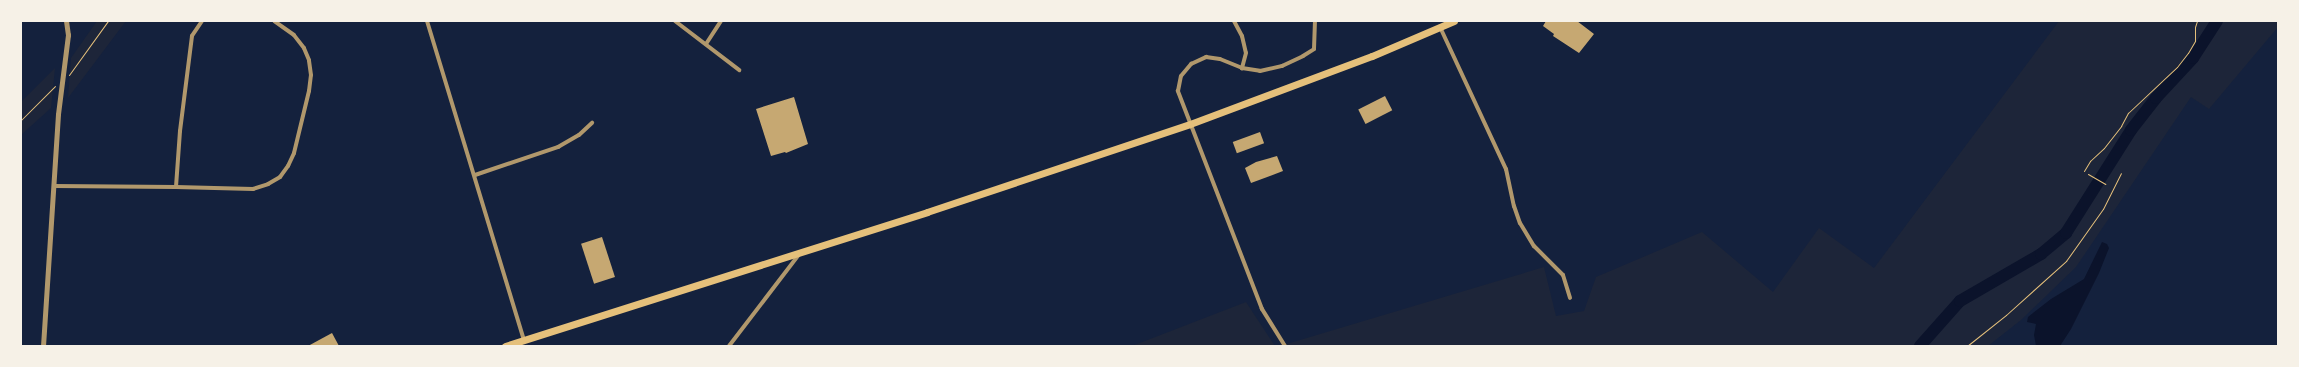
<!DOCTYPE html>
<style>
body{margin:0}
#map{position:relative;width:2299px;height:367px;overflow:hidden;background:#14213d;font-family:"Sofia Sans Condensed",sans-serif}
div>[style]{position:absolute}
.green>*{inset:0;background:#1d2539}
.water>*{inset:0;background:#0b132b}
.river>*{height:12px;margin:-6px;padding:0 6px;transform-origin:6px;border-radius:6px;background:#0b132b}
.building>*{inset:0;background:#c6a872;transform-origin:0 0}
.path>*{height:1px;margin:-0.5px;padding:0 0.5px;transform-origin:0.5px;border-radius:0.5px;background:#e5c07b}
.minor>*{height:4px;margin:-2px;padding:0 2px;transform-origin:2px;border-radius:2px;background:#b1986c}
.tertiary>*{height:5px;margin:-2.5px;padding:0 2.5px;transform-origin:2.5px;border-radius:2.5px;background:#b1986c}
.primary>*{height:7px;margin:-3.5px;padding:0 3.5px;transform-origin:3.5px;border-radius:3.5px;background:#e5c07b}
span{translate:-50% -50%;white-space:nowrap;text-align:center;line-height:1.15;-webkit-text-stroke:4px #f6f1e7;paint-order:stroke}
.frame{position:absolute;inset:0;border:22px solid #f6f1e7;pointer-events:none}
</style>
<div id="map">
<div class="green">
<div style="clip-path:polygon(97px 21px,126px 21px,68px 98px,71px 58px)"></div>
<div style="clip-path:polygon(2059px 21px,2278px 21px,2278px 27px,2209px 109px,2191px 97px,2076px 267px,2021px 320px,1988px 346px,1280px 346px,1544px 267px,1556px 316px,1584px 311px,1596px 277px,1702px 232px,1773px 292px,1819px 228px,1874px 268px)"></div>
<div style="clip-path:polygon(55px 68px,51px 108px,21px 135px,21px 102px)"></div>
<div style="clip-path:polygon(1246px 302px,1275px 346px,1132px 346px)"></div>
</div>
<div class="water">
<div style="clip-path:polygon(2102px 242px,2107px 244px,2109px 248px,2099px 273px,2071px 329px,2060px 346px,2036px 346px,2034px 335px,2036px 324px,2027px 322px,2028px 317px,2051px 299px,2084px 279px)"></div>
</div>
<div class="river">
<div style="left:1920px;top:346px;width:60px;rotate:-48.4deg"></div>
<div style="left:1960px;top:301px;width:94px;rotate:-30.1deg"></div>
<div style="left:2041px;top:254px;width:33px;rotate:-40deg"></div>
<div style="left:2066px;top:233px;width:122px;rotate:-57.7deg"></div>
<div style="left:2131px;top:130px;width:41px;rotate:-52deg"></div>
<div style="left:2156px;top:98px;width:54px;rotate:-47.2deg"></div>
<div style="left:2193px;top:58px;width:44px;rotate:-57deg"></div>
</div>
<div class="building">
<div style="clip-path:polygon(1546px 21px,1577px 21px,1594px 34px,1579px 53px,1553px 36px,1554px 34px,1543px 26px)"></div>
<div style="left:1385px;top:96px;width:16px;height:30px;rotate:63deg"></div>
<div style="clip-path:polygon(794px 97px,808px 144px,786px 153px,785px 152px,771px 156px,756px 109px)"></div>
<div style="left:1260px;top:132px;width:12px;height:29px;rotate:70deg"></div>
<div style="clip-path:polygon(1277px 156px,1283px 171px,1251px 183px,1245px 168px,1256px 162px)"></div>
<div style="left:602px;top:237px;width:42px;height:22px;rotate:72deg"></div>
<div style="clip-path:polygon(332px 333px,339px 346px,308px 346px)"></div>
</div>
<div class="path">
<div style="left:69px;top:75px;width:67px;rotate:-54.2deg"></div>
<div style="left:21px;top:120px;width:48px;rotate:-45deg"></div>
<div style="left:2084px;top:171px;width:12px;rotate:-59deg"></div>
<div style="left:2090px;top:161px;width:19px;rotate:-43deg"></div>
<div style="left:2104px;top:148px;width:28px;rotate:-52deg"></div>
<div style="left:2121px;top:126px;width:15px;rotate:-62deg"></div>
<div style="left:2128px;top:113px;width:67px;rotate:-43.2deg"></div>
<div style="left:2177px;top:67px;width:18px;rotate:-52deg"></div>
<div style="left:2188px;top:53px;width:14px;rotate:-60deg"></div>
<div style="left:2195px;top:41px;width:14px;rotate:-90deg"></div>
<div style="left:2195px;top:27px;width:6px;rotate:-72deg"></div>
<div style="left:2088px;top:174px;width:20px;rotate:30deg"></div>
<div style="left:1967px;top:346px;width:50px;rotate:-38.5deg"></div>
<div style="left:2006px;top:315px;width:81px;rotate:-42deg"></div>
<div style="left:2066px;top:261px;width:64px;rotate:-54.6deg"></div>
<div style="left:2103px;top:209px;width:40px;rotate:-63.4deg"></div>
</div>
<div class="minor">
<div style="left:202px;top:21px;width:18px;rotate:124deg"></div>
<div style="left:192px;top:36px;width:96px;rotate:97.2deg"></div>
<div style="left:180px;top:131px;width:56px;rotate:94.1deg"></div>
<div style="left:176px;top:187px;width:77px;rotate:1.5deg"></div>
<div style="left:253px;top:189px;width:16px;rotate:-18deg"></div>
<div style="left:268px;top:184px;width:14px;rotate:-30deg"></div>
<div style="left:280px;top:177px;width:14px;rotate:-54deg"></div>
<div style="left:288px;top:166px;width:14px;rotate:-65deg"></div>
<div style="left:294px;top:153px;width:64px;rotate:-76.4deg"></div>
<div style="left:309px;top:91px;width:16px;rotate:-83deg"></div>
<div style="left:311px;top:75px;width:15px;rotate:-98deg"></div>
<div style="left:309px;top:60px;width:13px;rotate:-113deg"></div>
<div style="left:304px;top:48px;width:16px;rotate:-128deg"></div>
<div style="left:294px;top:35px;width:24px;rotate:-145deg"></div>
<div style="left:427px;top:21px;width:333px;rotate:73.1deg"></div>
<div style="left:675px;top:21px;width:81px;rotate:37.4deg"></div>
<div style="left:1234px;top:21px;width:17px;rotate:62deg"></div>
<div style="left:1242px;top:36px;width:17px;rotate:77deg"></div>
<div style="left:1246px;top:53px;width:16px;rotate:105deg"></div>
<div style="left:1440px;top:27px;width:157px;rotate:65.1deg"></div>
<div style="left:1506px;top:169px;width:38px;rotate:78deg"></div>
<div style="left:1514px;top:206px;width:18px;rotate:71deg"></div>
<div style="left:1520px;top:223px;width:27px;rotate:59deg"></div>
<div style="left:1534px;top:246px;width:41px;rotate:45deg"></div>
<div style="left:1563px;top:275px;width:24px;rotate:73deg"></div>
<div style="left:706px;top:44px;width:27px;rotate:-57deg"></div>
<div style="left:475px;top:175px;width:88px;rotate:-18.6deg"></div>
<div style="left:558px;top:147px;width:24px;rotate:-30deg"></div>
<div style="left:579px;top:135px;width:18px;rotate:-43deg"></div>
<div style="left:54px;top:186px;width:122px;rotate:0.5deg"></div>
<div style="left:729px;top:346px;width:117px;rotate:-52.6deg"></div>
<div style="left:1285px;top:346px;width:44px;rotate:-121.9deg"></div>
<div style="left:1262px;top:309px;width:234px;rotate:-111.1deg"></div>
<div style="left:1178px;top:91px;width:15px;rotate:-79deg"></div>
<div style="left:1181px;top:76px;width:16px;rotate:-50deg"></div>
<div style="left:1191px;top:64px;width:17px;rotate:-25deg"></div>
<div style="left:1206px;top:57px;width:14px;rotate:8deg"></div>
<div style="left:1220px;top:59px;width:24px;rotate:22deg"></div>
<div style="left:1242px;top:68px;width:18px;rotate:9deg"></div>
<div style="left:1260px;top:71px;width:23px;rotate:-13deg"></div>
<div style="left:1282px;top:66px;width:23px;rotate:-25deg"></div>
<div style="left:1303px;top:56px;width:13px;rotate:-32deg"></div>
<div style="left:1314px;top:49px;width:28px;rotate:-88deg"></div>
</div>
<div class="tertiary">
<div style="left:43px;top:346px;width:232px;rotate:-86.3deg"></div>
<div style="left:58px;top:114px;width:80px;rotate:-82.8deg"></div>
<div style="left:68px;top:35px;width:14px;rotate:-98deg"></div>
</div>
<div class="primary">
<div style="left:505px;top:346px;width:443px;rotate:-17.6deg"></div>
<div style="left:927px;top:212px;width:277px;rotate:-18.5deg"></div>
<div style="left:1190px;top:124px;width:194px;rotate:-20.5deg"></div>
<div style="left:1372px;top:56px;width:89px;rotate:-23.1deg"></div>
</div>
<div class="frame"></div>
</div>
